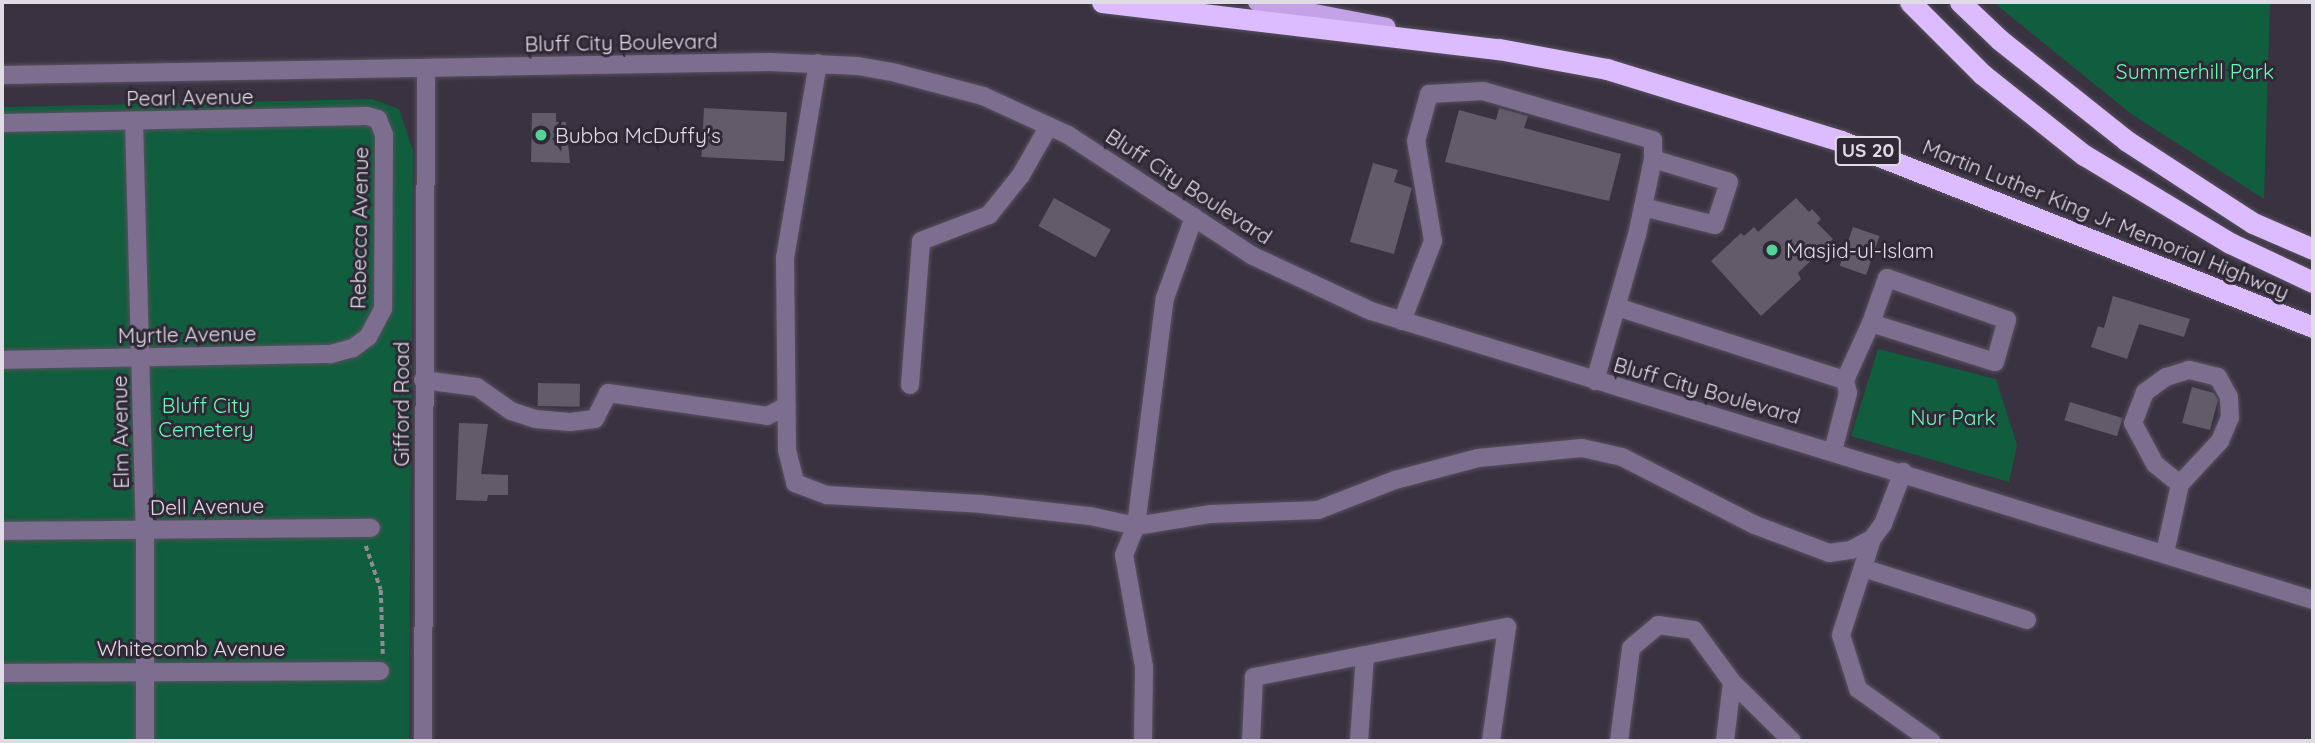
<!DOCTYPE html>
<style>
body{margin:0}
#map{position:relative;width:2315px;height:743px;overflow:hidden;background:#393240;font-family:Quicksand,sans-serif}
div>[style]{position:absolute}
.green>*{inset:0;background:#105e3d}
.building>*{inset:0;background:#625b6a;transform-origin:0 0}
.path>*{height:3.5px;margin-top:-1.75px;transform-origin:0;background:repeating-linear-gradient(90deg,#908b96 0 5px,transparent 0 8.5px)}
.roads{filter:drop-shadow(0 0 2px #57515e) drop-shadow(0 0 2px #57515e)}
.minor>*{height:18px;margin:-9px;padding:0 9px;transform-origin:9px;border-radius:9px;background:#7d6d8f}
.major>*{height:18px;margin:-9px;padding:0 9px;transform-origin:9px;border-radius:9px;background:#c4a2e8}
.highway>*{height:21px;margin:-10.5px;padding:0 10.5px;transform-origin:10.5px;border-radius:10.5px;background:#dcbbff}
.dots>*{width:19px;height:19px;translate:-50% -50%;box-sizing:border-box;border:4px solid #2f2836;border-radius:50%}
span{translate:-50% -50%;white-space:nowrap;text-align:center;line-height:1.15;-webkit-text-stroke:6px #2f2836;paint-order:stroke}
.shield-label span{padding:2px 5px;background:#2f2836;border:2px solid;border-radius:5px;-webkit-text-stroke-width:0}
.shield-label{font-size:19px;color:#e0dce5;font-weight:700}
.street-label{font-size:21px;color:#e0dce5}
.park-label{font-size:21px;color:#6df7b5}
.poi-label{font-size:21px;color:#e0dce5}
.left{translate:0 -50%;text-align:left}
.frame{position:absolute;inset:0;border:4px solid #e0dce5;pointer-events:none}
</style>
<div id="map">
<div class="green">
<div style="clip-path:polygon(1993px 2px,2270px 2px,2264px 199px,2130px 113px)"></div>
<div style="clip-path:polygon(372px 99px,399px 109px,413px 151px,409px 741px,2px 741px,2px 107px)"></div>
<div style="clip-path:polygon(1878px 349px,1996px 379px,2017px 445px,2009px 482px,1851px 436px)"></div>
</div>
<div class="building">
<div style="left:704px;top:108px;width:83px;height:49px;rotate:3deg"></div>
<div style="clip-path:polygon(1499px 108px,1528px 116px,1524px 128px,1621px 154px,1609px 201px,1445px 162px,1459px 110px,1496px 120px)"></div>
<div style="clip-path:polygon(532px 113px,556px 113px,556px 122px,566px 122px,570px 163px,531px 162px)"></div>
<div style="clip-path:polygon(1373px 163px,1398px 170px,1394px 182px,1412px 188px,1394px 254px,1350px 242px)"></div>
<div style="left:1054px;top:198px;width:65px;height:32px;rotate:29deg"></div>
<div style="clip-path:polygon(1796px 198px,1809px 212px,1812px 209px,1821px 219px,1817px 223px,1833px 239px,1798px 273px,1801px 279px,1761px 316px,1711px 261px,1741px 233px,1744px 236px,1754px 227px,1758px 232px)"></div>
<div style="left:1853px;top:227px;width:28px;height:41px;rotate:19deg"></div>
<div style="clip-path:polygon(2113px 296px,2190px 319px,2184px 337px,2139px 324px,2127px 359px,2091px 347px,2098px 326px,2104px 328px)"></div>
<div style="left:538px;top:383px;width:42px;height:23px;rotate:1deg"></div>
<div style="clip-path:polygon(2192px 387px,2214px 393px,2218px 400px,2210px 430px,2182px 423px)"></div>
<div style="left:2070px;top:402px;width:55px;height:19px;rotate:17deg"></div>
<div style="clip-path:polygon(459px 423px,488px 424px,481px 474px,508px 475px,508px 495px,488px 495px,487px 501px,456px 500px)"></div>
</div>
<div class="path">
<div style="left:366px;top:546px;width:46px;rotate:71.2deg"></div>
<div style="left:381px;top:590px;width:64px;rotate:88.2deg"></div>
</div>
<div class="roads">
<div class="minor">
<div style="left:818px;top:63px;width:198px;rotate:99.6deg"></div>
<div style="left:785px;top:258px;width:192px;rotate:89.4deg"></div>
<div style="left:787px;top:450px;width:34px;rotate:76deg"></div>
<div style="left:795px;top:483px;width:34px;rotate:21deg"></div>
<div style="left:827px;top:495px;width:154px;rotate:3.3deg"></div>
<div style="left:981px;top:504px;width:110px;rotate:6.3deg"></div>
<div style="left:1090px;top:516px;width:47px;rotate:12.3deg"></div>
<div style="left:1136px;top:526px;width:76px;rotate:-9.1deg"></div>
<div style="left:1211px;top:514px;width:107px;rotate:-2.1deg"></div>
<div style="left:1318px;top:510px;width:83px;rotate:-21.3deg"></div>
<div style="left:1395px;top:480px;width:86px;rotate:-14.8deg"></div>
<div style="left:1478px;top:458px;width:104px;rotate:-5.5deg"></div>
<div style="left:1582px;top:448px;width:41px;rotate:12.7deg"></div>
<div style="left:1622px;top:457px;width:149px;rotate:27.1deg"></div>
<div style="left:1755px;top:525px;width:79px;rotate:20.7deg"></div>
<div style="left:1829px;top:553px;width:22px;rotate:-8deg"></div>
<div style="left:1851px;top:550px;width:24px;rotate:-28deg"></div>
<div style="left:1872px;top:539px;width:19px;rotate:-54deg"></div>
<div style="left:1883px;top:524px;width:56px;rotate:-69deg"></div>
<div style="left:2px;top:75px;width:768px;rotate:-0.97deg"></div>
<div style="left:770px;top:62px;width:88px;rotate:2.6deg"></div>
<div style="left:858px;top:66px;width:39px;rotate:10deg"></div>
<div style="left:896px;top:73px;width:90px;rotate:14.8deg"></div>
<div style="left:983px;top:96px;width:94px;rotate:24.6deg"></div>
<div style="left:1068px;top:135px;width:221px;rotate:33.2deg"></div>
<div style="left:1253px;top:256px;width:130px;rotate:25deg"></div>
<div style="left:1371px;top:311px;width:985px;rotate:17.06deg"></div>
<div style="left:134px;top:121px;width:409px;rotate:88.5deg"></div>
<div style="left:145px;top:530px;width:211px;rotate:90deg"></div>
<div style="left:2px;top:123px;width:365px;rotate:-1.1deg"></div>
<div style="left:367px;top:116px;width:11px;rotate:15deg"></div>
<div style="left:378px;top:119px;width:17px;rotate:69deg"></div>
<div style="left:384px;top:135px;width:174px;rotate:90.3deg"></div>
<div style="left:383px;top:309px;width:32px;rotate:118deg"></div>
<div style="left:368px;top:337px;width:19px;rotate:144deg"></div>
<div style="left:353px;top:348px;width:24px;rotate:165deg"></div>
<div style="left:330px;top:354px;width:328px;rotate:179deg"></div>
<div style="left:1617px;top:307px;width:239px;rotate:17.8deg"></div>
<div style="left:1845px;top:380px;width:13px;rotate:77deg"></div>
<div style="left:1848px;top:393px;width:60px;rotate:104.5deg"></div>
<div style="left:1402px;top:321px;width:86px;rotate:-68.8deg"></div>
<div style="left:1433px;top:241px;width:101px;rotate:-99.6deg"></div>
<div style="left:1416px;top:141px;width:49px;rotate:-74.5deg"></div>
<div style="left:1429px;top:94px;width:54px;rotate:-3.2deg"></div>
<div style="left:1483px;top:91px;width:177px;rotate:16.1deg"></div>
<div style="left:1653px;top:140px;width:19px;rotate:90deg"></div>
<div style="left:423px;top:380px;width:54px;rotate:7.4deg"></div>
<div style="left:477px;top:387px;width:42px;rotate:35.2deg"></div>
<div style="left:511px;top:411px;width:25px;rotate:18deg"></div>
<div style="left:535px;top:419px;width:35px;rotate:5deg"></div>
<div style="left:570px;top:422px;width:25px;rotate:-7deg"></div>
<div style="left:595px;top:419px;width:29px;rotate:-63deg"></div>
<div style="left:608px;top:393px;width:161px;rotate:8.2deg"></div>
<div style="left:767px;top:416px;width:22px;rotate:-27deg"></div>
<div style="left:1845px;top:380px;width:63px;rotate:-65.5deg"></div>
<div style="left:1871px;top:323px;width:130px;rotate:17.5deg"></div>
<div style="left:1995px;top:362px;width:44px;rotate:-74.1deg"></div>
<div style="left:2007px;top:320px;width:127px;rotate:-160.7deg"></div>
<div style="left:1887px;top:278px;width:48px;rotate:109.6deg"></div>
<div style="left:1595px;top:381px;width:152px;rotate:-74deg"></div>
<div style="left:1637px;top:235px;width:29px;rotate:-78deg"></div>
<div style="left:1643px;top:207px;width:49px;rotate:-78.2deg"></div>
<div style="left:1653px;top:159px;width:79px;rotate:16.8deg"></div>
<div style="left:1729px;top:182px;width:45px;rotate:108deg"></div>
<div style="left:1715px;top:225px;width:74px;rotate:-166deg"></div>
<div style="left:910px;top:385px;width:144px;rotate:-85.6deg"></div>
<div style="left:921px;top:241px;width:73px;rotate:-20.9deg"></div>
<div style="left:989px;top:215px;width:51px;rotate:-51.3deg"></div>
<div style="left:1021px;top:175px;width:56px;rotate:-60.3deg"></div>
<div style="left:2px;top:531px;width:369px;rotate:-0.5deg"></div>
<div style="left:1872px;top:539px;width:101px;rotate:107.9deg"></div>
<div style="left:1841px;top:635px;width:57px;rotate:72.5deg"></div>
<div style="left:1858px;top:689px;width:90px;rotate:35.5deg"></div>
<div style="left:2165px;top:553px;width:71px;rotate:-77.7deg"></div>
<div style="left:2180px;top:484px;width:59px;rotate:-47.1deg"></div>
<div style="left:2220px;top:441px;width:25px;rotate:-67deg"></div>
<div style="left:2230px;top:418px;width:21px;rotate:-93deg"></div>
<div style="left:2229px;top:397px;width:23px;rotate:-119deg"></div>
<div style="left:2218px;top:377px;width:30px;rotate:-166deg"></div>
<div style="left:2189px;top:370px;width:24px;rotate:163deg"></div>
<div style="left:2166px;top:377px;width:26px;rotate:144deg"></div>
<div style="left:2145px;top:392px;width:33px;rotate:111deg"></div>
<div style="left:2133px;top:423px;width:47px;rotate:61.8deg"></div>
<div style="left:2155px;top:464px;width:32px;rotate:39deg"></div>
<div style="left:1863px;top:568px;width:172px;rotate:17.6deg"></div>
<div style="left:2px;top:673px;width:378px;rotate:-0.3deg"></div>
<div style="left:423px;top:741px;width:673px;rotate:-89.74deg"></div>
<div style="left:1143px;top:741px;width:74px;rotate:-89.2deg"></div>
<div style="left:1144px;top:667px;width:114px;rotate:-100.1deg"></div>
<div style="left:1124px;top:555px;width:31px;rotate:-68deg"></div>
<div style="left:1136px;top:526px;width:230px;rotate:-82.8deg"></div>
<div style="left:1165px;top:298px;width:86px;rotate:-70.3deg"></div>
<div style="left:1251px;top:741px;width:64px;rotate:-87.3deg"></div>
<div style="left:1254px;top:677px;width:258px;rotate:-11.2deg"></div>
<div style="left:1507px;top:627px;width:115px;rotate:98deg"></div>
<div style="left:1359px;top:741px;width:86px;rotate:-86deg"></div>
<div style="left:1619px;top:741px;width:94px;rotate:-82.6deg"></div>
<div style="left:1631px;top:648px;width:35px;rotate:-40deg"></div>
<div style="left:1658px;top:625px;width:36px;rotate:8deg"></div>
<div style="left:1694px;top:630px;width:64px;rotate:53.8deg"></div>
<div style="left:1732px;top:682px;width:84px;rotate:44.5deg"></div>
<div style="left:1725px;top:741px;width:59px;rotate:-83.2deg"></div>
</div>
<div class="major">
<div style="left:1257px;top:2px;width:132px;rotate:10.9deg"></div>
</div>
<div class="highway">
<div style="left:1102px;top:2px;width:400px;rotate:6.8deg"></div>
<div style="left:1499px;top:49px;width:110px;rotate:10.5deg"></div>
<div style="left:1607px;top:69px;width:245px;rotate:17.1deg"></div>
<div style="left:1841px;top:141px;width:507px;rotate:21.51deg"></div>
<div style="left:1910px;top:2px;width:102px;rotate:45deg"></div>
<div style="left:1982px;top:74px;width:130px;rotate:38.5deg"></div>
<div style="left:2084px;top:155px;width:170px;rotate:31.1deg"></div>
<div style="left:2230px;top:243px;width:92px;rotate:25.2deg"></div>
<div style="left:1960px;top:2px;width:55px;rotate:43.5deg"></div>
<div style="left:2000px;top:40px;width:162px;rotate:38.5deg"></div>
<div style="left:2127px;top:141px;width:150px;rotate:33.1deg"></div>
<div style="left:2253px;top:223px;width:65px;rotate:23.4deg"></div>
</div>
</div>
<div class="dots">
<div style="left:541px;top:135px;background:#52d397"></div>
<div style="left:1772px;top:250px;background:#52d397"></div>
</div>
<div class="shield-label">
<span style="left:1868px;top:151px">US 20</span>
</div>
<div class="street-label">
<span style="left:621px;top:42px;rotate:-1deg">Bluff City Boulevard</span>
<span style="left:190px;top:97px;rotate:-1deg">Pearl Avenue</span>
<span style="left:1189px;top:186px;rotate:33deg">Bluff City Boulevard</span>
<span style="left:2106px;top:219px;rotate:22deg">Martin Luther King Jr Memorial Highway</span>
<span style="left:359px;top:228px;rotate:-89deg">Rebecca Avenue</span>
<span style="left:187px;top:334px;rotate:-1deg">Myrtle Avenue</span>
<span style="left:1707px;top:390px;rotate:16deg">Bluff City Boulevard</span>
<span style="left:401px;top:404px;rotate:-90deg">Gifford Road</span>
<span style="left:120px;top:432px;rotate:-91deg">Elm Avenue</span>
<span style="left:207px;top:506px;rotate:-1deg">Dell Avenue</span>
<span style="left:191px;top:648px">Whitecomb Avenue</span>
</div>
<div class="park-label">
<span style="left:2195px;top:71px">Summerhill Park</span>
<span style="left:206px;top:417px">Bluff City<br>Cemetery</span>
<span style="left:1953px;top:417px">Nur Park</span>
</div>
<div class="poi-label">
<span class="left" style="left:555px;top:135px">Bubba McDuffy's</span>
<span class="left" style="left:1786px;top:250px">Masjid-ul-Islam</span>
</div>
<div class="frame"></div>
</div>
